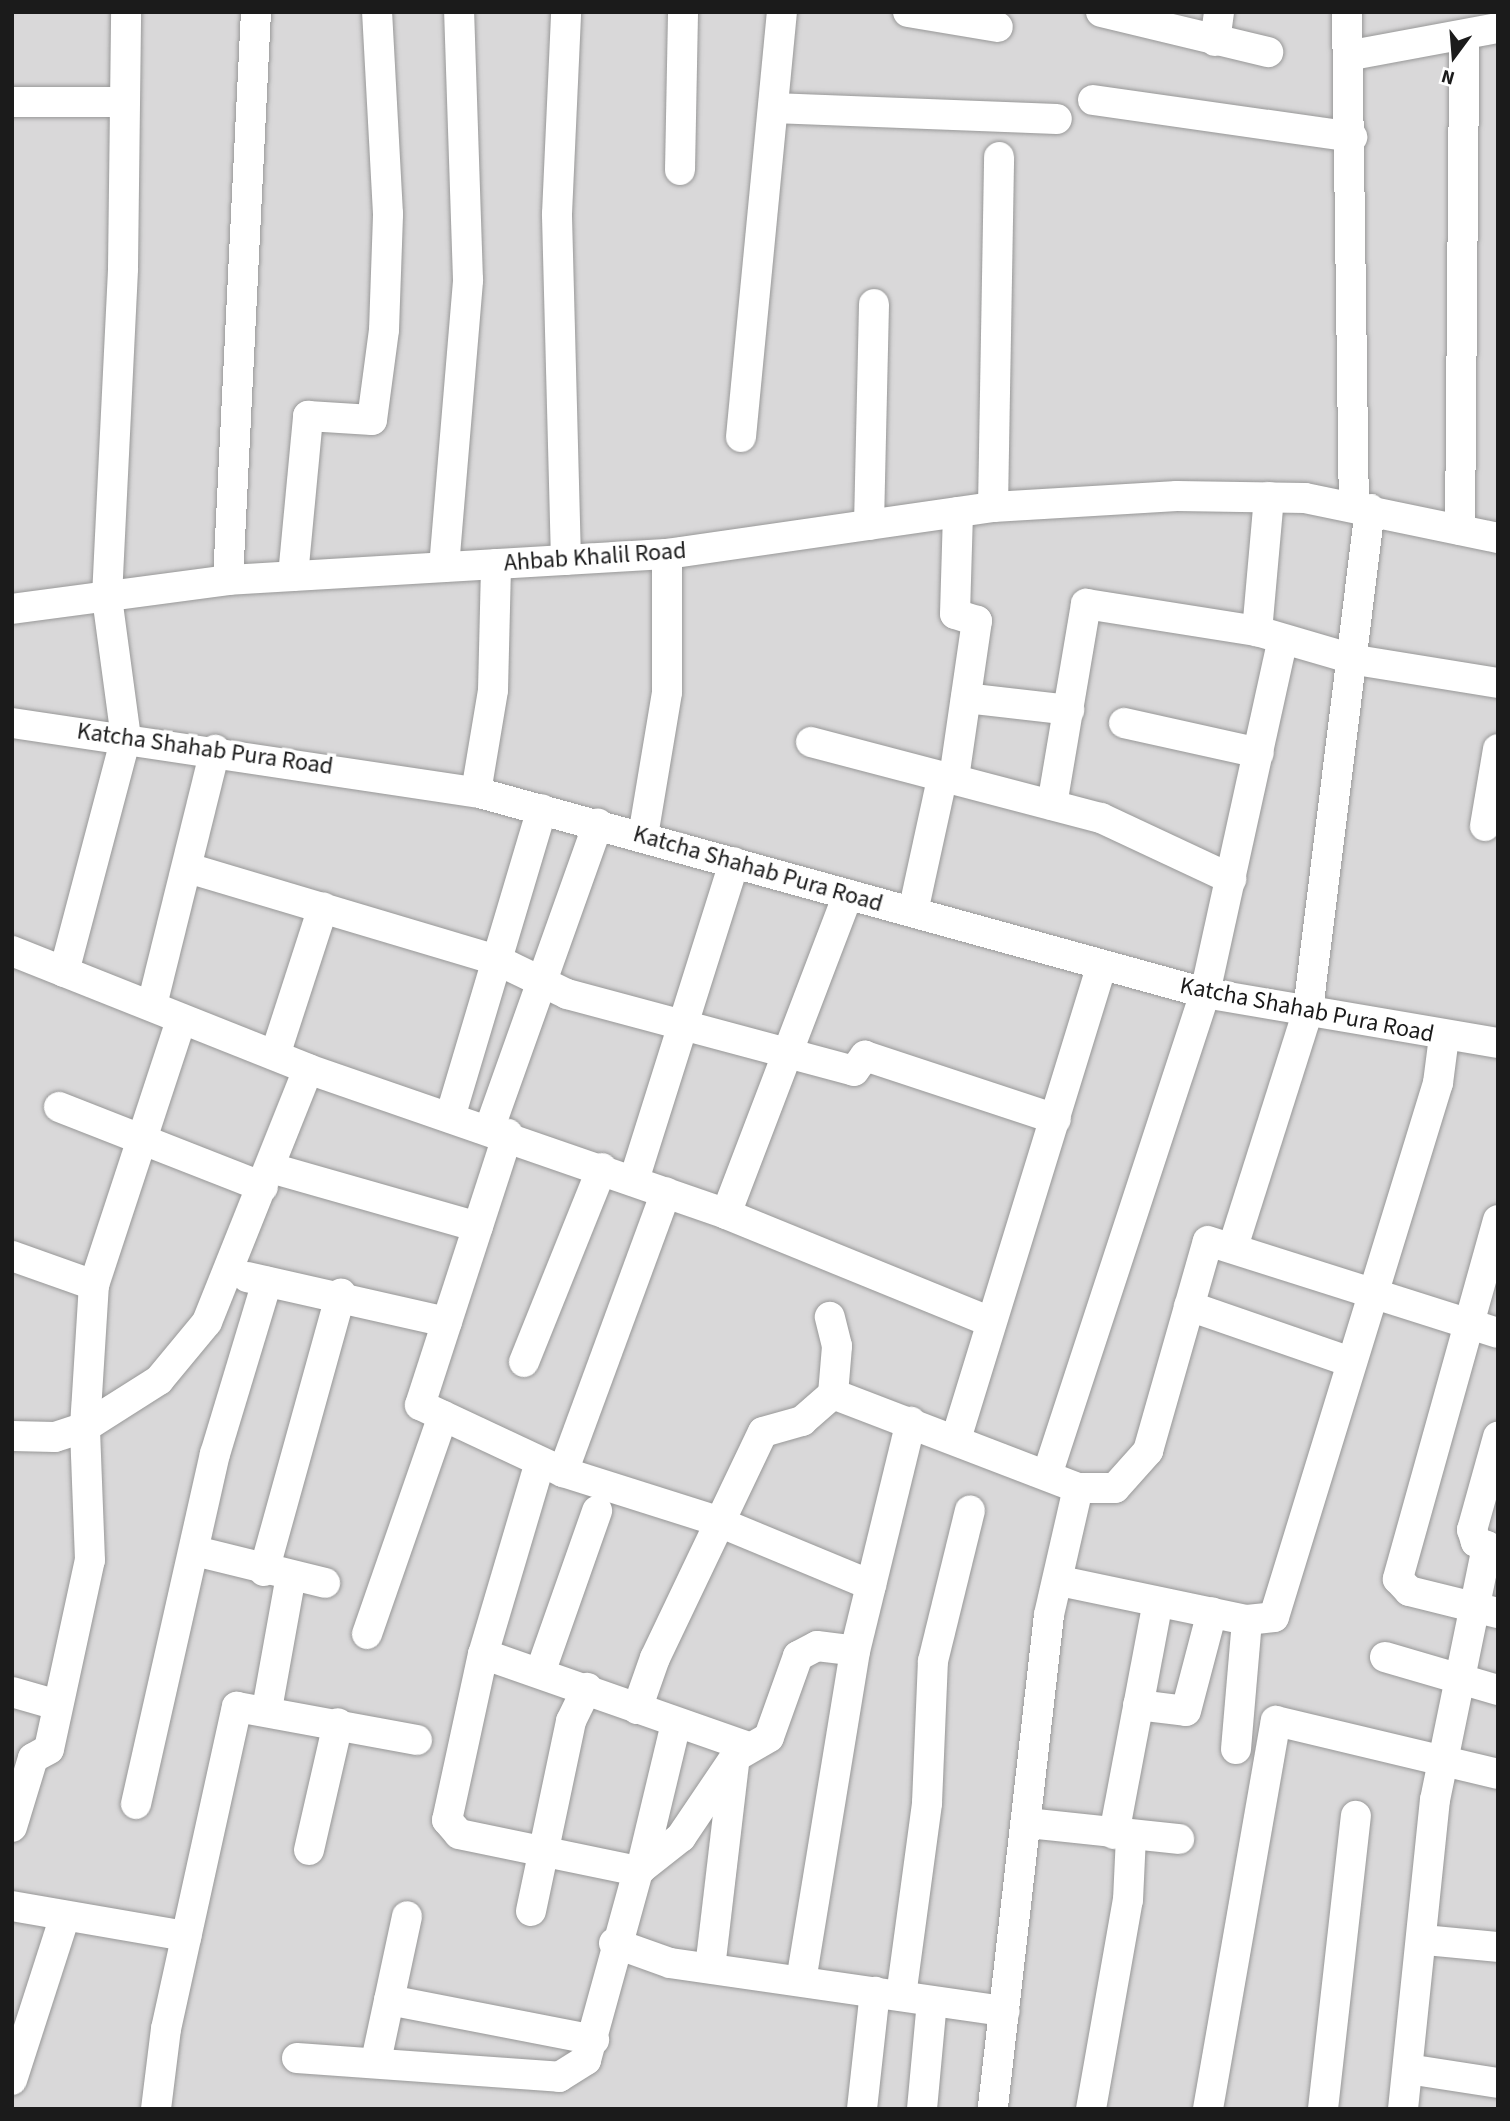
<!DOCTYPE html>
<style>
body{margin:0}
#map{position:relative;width:1510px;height:2121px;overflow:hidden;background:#ece6e2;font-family:"Source Sans 3",sans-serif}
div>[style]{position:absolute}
.residential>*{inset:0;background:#d9d8d9;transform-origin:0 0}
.roads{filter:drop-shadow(0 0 2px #989898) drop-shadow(0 0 2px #989898)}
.minor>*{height:30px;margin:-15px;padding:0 15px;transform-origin:15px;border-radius:15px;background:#fff}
span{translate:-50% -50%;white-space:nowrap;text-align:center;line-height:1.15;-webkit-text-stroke:7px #fff;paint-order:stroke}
.street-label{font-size:24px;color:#1b1b1b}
.frame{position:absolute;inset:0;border:14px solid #1b1b1b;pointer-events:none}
.north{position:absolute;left:1419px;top:21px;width:70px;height:70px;-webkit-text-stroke:5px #fff;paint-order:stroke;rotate:196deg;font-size:19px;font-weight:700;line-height:28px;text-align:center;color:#1b1b1b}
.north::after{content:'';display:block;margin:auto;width:24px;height:32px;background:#1b1b1b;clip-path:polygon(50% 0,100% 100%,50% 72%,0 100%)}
</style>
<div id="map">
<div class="residential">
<div style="left:12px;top:12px;width:1486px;height:2097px"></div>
</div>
<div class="roads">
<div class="minor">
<div style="left:908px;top:12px;width:91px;rotate:9.5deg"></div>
<div style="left:1101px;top:12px;width:172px;rotate:13.5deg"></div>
<div style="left:1347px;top:12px;width:494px;rotate:89.2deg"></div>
<div style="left:1215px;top:41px;width:29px;rotate:-82deg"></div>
<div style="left:1352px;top:55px;width:148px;rotate:-10.5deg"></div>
<div style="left:1093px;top:100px;width:262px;rotate:8.1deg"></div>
<div style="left:12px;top:102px;width:113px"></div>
<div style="left:773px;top:108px;width:284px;rotate:2.2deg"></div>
<div style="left:680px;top:170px;width:158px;rotate:-88.9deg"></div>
<div style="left:741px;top:437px;width:427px;rotate:-84.5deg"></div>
<div style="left:1269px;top:497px;width:135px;rotate:95.1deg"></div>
<div style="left:1257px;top:631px;width:103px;rotate:16.3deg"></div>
<div style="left:1356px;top:660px;width:144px;rotate:9.2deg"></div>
<div style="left:993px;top:507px;width:350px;rotate:-89deg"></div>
<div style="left:869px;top:525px;width:221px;rotate:-88.7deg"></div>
<div style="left:1460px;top:530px;width:492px;rotate:-89.5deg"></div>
<div style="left:566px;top:560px;width:346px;rotate:-91.5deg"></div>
<div style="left:557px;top:214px;width:202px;rotate:-87.4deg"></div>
<div style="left:444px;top:567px;width:288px;rotate:-85.2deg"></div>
<div style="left:468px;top:280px;width:268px;rotate:-91.9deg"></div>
<div style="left:293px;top:576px;width:161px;rotate:-84.6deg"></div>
<div style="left:308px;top:416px;width:64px;rotate:3.6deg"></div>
<div style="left:372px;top:420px;width:91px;rotate:-82.4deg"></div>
<div style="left:384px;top:330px;width:116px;rotate:-88deg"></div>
<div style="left:388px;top:214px;width:202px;rotate:-93.1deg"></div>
<div style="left:228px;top:580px;width:569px;rotate:-87.18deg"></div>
<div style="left:12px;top:609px;width:218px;rotate:-7.6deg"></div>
<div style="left:228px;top:580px;width:440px;rotate:-3.4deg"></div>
<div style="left:667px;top:554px;width:329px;rotate:-8.2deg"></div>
<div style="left:993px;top:507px;width:184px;rotate:-3.4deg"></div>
<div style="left:1177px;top:496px;width:128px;rotate:0.9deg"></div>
<div style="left:1305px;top:498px;width:197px;rotate:11.7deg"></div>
<div style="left:966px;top:698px;width:104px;rotate:6.6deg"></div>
<div style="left:12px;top:723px;width:469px;rotate:8.5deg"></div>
<div style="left:476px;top:792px;width:756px;rotate:15.41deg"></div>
<div style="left:1205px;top:993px;width:297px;rotate:9.7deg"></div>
<div style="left:1124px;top:723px;width:138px;rotate:12.5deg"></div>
<div style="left:811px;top:742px;width:300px;rotate:14.7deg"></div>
<div style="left:1101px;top:818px;width:144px;rotate:25.1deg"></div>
<div style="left:954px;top:778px;width:159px;rotate:-81.7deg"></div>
<div style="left:977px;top:621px;width:23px;rotate:-162deg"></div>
<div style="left:955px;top:614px;width:102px;rotate:-88.3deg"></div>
<div style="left:476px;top:792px;width:103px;rotate:-80.5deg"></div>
<div style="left:493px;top:690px;width:126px;rotate:-88.6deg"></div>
<div style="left:1052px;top:805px;width:204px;rotate:-80.4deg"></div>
<div style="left:1086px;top:604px;width:173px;rotate:9deg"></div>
<div style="left:1485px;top:826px;width:78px;rotate:-80.4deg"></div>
<div style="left:643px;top:836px;width:146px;rotate:-80.5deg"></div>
<div style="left:667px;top:692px;width:138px;rotate:-90deg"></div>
<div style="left:191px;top:869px;width:319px;rotate:16.6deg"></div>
<div style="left:497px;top:960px;width:78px;rotate:25.9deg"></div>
<div style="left:567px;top:994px;width:297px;rotate:15deg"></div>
<div style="left:854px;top:1071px;width:19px;rotate:-54deg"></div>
<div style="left:865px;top:1056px;width:201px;rotate:18.3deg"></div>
<div style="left:913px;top:912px;width:136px;rotate:-77.7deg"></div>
<div style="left:12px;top:951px;width:319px;rotate:21.7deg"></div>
<div style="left:308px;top:1069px;width:442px;rotate:19.1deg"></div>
<div style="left:726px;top:1214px;width:286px;rotate:22.2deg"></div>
<div style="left:64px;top:972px;width:242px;rotate:-75.2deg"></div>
<div style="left:126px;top:738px;width:142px;rotate:-97.7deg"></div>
<div style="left:107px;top:597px;width:329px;rotate:-87.2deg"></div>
<div style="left:123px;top:268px;width:256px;rotate:-89.3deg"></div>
<div style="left:152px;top:1005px;width:263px;rotate:-76.1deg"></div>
<div style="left:276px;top:1052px;width:152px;rotate:-72deg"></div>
<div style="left:59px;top:1107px;width:219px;rotate:21.4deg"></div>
<div style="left:451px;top:1114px;width:318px;rotate:-73.4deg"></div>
<div style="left:490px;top:1127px;width:322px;rotate:-70.4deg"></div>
<div style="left:508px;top:1134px;width:285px;rotate:108deg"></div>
<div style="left:420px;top:1405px;width:158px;rotate:25.1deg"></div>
<div style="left:563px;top:1472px;width:158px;rotate:17.6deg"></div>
<div style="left:714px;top:1520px;width:170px;rotate:22.5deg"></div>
<div style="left:271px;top:1168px;width:215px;rotate:15.9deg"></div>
<div style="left:634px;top:1180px;width:333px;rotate:-72.5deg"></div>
<div style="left:726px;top:1214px;width:342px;rotate:-69.1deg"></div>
<div style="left:1498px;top:1220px;width:373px;rotate:105.6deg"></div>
<div style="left:1398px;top:1579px;width:16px;rotate:47deg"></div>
<div style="left:1409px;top:1591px;width:92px;rotate:13.9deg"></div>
<div style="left:1233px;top:1247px;width:249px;rotate:-72.4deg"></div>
<div style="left:1308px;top:1010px;width:505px;rotate:-82.95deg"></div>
<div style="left:12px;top:1256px;width:87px;rotate:19.5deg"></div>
<div style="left:247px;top:1277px;width:205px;rotate:12.7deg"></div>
<div style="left:1189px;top:1306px;width:171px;rotate:19.1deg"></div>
<div style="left:524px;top:1362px;width:209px;rotate:-68.1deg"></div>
<div style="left:833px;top:1394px;width:262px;rotate:21deg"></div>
<div style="left:1078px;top:1488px;width:130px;rotate:102.9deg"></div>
<div style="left:1049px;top:1615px;width:497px;rotate:96.5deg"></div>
<div style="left:12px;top:1436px;width:43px;rotate:1.3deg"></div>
<div style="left:55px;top:1437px;width:32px;rotate:-18deg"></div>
<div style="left:85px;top:1427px;width:88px;rotate:-32.4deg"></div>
<div style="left:159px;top:1380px;width:75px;rotate:-50.4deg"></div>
<div style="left:207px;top:1322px;width:272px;rotate:-68.2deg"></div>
<div style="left:956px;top:1439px;width:494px;rotate:-72.9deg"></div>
<div style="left:540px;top:1462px;width:200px;rotate:106.5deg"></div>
<div style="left:483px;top:1654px;width:170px;rotate:102.2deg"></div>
<div style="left:447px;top:1820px;width:18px;rotate:49deg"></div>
<div style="left:459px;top:1834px;width:183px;rotate:11.7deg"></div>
<div style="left:563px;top:1472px;width:298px;rotate:-69.8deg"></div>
<div style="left:1047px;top:1475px;width:507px;rotate:-71.85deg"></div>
<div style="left:1205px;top:993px;width:362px;rotate:-77.6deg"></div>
<div style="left:1078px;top:1488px;width:37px"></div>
<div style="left:1115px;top:1488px;width:50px;rotate:-48.3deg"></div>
<div style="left:1148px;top:1451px;width:218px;rotate:-74.1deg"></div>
<div style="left:1208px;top:1241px;width:304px;rotate:17.6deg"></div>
<div style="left:195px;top:1551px;width:134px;rotate:13.8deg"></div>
<div style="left:264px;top:1571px;width:288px;rotate:-74.5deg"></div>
<div style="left:1060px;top:1581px;width:191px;rotate:11.8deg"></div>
<div style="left:1247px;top:1620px;width:27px;rotate:-6deg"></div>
<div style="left:1274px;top:1617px;width:559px;rotate:-72.93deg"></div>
<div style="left:1438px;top:1083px;width:46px;rotate:-82.6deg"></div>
<div style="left:367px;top:1634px;width:231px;rotate:-70.8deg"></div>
<div style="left:483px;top:1654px;width:281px;rotate:19.3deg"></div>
<div style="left:1385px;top:1657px;width:118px;rotate:16.3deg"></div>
<div style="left:540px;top:1673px;width:172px;rotate:-70.6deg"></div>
<div style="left:12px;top:1692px;width:47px;rotate:16.1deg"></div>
<div style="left:1138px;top:1705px;width:48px;rotate:7.1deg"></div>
<div style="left:1186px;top:1711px;width:102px;rotate:-75.3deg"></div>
<div style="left:267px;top:1709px;width:135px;rotate:-79.8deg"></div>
<div style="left:637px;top:1709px;width:54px;rotate:-70.6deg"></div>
<div style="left:655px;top:1658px;width:250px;rotate:-64.5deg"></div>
<div style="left:763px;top:1432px;width:41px;rotate:-15.8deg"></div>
<div style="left:802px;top:1421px;width:41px;rotate:-41.1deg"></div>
<div style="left:833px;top:1394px;width:48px;rotate:-85.2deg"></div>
<div style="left:837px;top:1346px;width:30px;rotate:-104deg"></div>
<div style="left:1236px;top:1749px;width:129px;rotate:-85.1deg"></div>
<div style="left:136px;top:1804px;width:359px;rotate:-77.3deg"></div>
<div style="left:215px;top:1454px;width:180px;rotate:-73.2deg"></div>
<div style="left:1027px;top:1823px;width:153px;rotate:6deg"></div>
<div style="left:12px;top:1827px;width:72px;rotate:-73.1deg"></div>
<div style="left:33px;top:1758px;width:18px;rotate:-29deg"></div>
<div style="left:49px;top:1749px;width:193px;rotate:-77.8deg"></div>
<div style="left:90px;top:1560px;width:133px;rotate:-92.2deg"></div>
<div style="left:85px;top:1427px;width:142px;rotate:-86.4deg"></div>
<div style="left:94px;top:1285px;width:279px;rotate:-71.8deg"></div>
<div style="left:1114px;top:1834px;width:236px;rotate:-79.3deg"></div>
<div style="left:309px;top:1850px;width:130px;rotate:-77.1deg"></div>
<div style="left:641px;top:1869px;width:150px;rotate:-76.5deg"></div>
<div style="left:12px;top:1906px;width:177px;rotate:9.8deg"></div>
<div style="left:531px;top:1911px;width:194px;rotate:-78.1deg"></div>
<div style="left:571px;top:1721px;width:37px;rotate:-64deg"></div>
<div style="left:1425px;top:1940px;width:73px;rotate:5.5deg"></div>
<div style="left:614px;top:1943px;width:59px;rotate:19.7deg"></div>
<div style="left:670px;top:1963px;width:338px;rotate:8.2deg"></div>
<div style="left:710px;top:1968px;width:205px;rotate:-83.3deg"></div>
<div style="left:801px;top:1981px;width:334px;rotate:-80.7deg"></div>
<div style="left:901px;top:1996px;width:195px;rotate:-82.3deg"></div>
<div style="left:927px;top:1803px;width:142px;rotate:-87.6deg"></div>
<div style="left:933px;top:1661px;width:155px;rotate:-76.2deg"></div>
<div style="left:389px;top:2000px;width:209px;rotate:11deg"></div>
<div style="left:297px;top:2058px;width:263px;rotate:4.1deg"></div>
<div style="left:559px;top:2077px;width:32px;rotate:-32deg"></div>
<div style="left:586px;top:2060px;width:196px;rotate:-74.6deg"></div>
<div style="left:638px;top:1871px;width:55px;rotate:-38.3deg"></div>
<div style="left:681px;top:1837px;width:97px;rotate:-56deg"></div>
<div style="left:735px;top:1757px;width:39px;rotate:-30deg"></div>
<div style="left:769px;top:1737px;width:86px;rotate:-70.3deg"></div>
<div style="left:798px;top:1656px;width:21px;rotate:-28deg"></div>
<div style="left:817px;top:1646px;width:38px;rotate:7deg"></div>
<div style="left:855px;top:1651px;width:236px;rotate:-76.3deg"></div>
<div style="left:376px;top:2061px;width:148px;rotate:-77.9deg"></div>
<div style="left:1408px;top:2069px;width:91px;rotate:8.8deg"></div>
<div style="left:12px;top:2080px;width:169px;rotate:-72.1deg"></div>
<div style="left:156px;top:2109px;width:81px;rotate:-82.9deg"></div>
<div style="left:166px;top:2029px;width:330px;rotate:-77.6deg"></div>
<div style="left:237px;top:1707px;width:183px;rotate:10.4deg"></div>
<div style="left:862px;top:2109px;width:118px;rotate:-83.7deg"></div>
<div style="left:922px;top:2109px;width:108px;rotate:-84.7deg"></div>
<div style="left:1091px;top:2109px;width:212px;rotate:-80deg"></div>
<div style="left:1128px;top:1900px;width:64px;rotate:-87.3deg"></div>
<div style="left:1208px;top:2109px;width:394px;rotate:-80.1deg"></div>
<div style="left:1276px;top:1721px;width:228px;rotate:13.4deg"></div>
<div style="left:1323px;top:2109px;width:295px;rotate:-83.6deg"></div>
<div style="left:1403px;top:2109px;width:311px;rotate:-84.1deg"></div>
<div style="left:1435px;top:1800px;width:259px;rotate:-78.4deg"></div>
<div style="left:1487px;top:1546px;width:12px;rotate:-160deg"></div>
<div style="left:1476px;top:1542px;width:13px;rotate:-108deg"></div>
<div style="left:1472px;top:1530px;width:97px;rotate:-74.4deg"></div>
</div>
</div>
<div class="street-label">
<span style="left:595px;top:557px;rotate:-4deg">Ahbab Khalil Road</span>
<span style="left:205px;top:749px;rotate:8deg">Katcha Shahab Pura Road</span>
<span style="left:758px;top:869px;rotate:16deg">Katcha Shahab Pura Road</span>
<span style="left:1307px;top:1010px;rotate:11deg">Katcha Shahab Pura Road</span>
</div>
<div class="frame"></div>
<div class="north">N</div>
</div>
